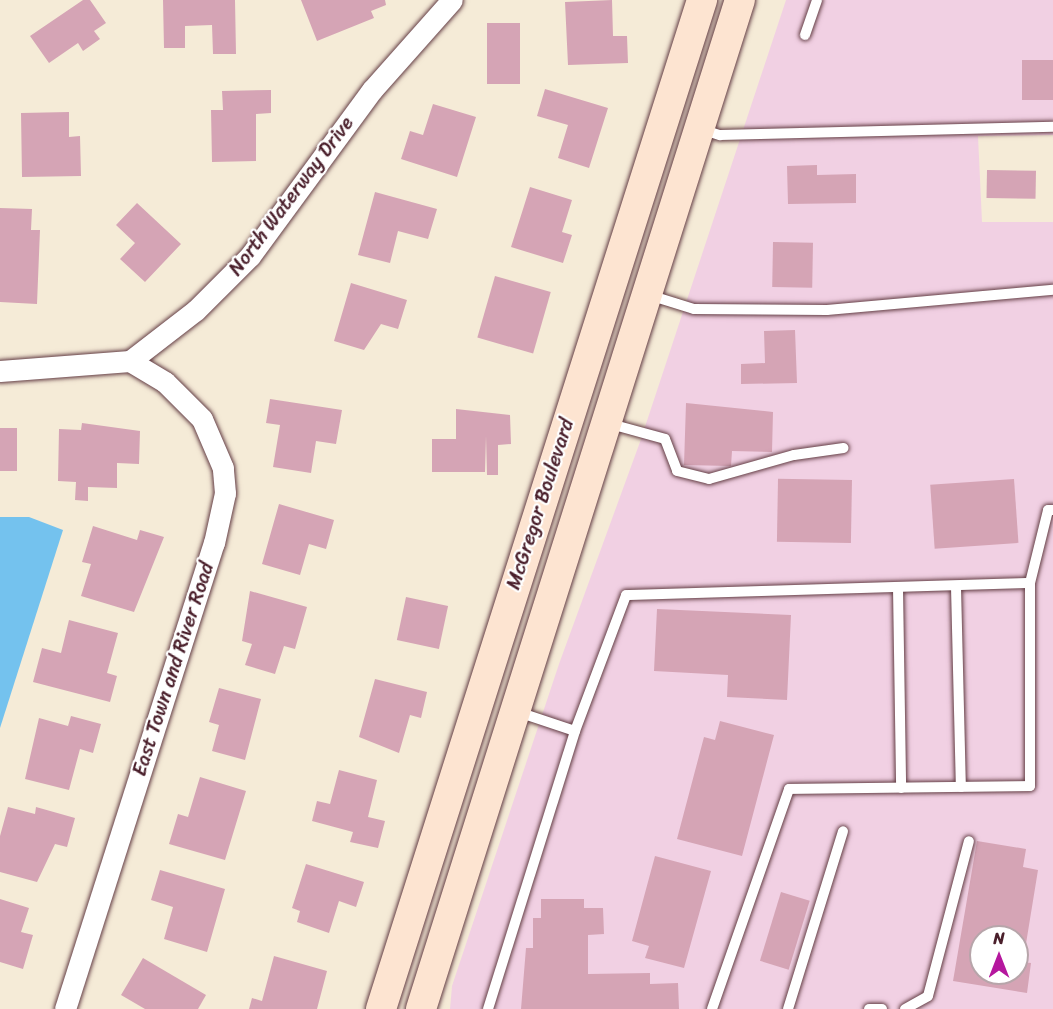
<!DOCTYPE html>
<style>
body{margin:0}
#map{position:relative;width:1053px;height:1009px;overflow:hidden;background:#f5ebd7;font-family:Sriracha,sans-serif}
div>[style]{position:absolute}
.built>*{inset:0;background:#f1d0e3}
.water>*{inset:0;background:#74c2ee}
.building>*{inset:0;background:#d5a4b5;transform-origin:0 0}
.roads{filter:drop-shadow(0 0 2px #643e45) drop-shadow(0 0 2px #643e45)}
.lane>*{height:10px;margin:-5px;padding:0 5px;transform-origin:5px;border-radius:5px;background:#fff}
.street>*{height:21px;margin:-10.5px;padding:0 10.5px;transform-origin:10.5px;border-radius:10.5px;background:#fff}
.secondary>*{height:30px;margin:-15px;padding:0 15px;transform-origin:15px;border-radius:15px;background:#fde4d1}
span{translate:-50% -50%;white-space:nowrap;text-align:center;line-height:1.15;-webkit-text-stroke:4.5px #fff;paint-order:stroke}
.street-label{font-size:20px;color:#4a1f2b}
.north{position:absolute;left:969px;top:925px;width:60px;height:60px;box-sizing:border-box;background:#fff;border:2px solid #b7a5aa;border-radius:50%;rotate:0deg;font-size:16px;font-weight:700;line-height:24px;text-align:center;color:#4a1f2b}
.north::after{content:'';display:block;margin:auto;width:21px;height:27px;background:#b5179e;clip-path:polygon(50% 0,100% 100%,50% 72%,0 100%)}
</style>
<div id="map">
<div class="built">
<div style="clip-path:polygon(evenodd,786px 0,1053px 0,1053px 135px,978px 136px,982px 222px,1053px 222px,1053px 1009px,450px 1009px,452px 986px,559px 664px,640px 442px,786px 0,981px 937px,1017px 937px,1017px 973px,981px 973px,981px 937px)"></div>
</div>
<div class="water">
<div style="clip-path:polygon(0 517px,29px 517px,63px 530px,0 728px)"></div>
</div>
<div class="building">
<div style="clip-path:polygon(83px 0,90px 0,106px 23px,94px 31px,100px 39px,83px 51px,78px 43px,49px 63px,30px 36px)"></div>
<div style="clip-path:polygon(163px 0,235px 0,236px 54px,213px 54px,212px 25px,185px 26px,185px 48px,164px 48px)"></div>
<div style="clip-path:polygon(301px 0,385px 0,386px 5px,371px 11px,374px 18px,317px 41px)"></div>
<div style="clip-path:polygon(612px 0,613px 36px,627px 36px,628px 63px,568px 65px,565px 2px)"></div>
<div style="left:487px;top:23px;width:33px;height:61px"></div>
<div style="left:1053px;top:60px;width:40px;height:31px;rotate:90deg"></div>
<div style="clip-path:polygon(545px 89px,608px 108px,589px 168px,558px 158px,568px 125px,537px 116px)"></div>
<div style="clip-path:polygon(271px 90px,271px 113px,256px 114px,256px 161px,212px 162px,211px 110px,223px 110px,222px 91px)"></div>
<div style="clip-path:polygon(433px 104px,476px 117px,457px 177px,401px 159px,410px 131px,423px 135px)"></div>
<div style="clip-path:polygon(69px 112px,69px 137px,80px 136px,81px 176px,22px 177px,21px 113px)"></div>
<div style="clip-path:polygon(817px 165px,817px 175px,856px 174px,856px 203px,788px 204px,787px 166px)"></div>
<div style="left:987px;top:170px;width:49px;height:28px;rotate:1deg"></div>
<div style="clip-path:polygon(530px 187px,572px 200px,562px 232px,572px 235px,563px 263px,511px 247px)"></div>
<div style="clip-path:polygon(375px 192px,437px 209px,428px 239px,398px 231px,390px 263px,358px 255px)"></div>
<div style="clip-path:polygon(137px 203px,181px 244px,145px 282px,120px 259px,135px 243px,116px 225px)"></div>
<div style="clip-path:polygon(0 208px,32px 209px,31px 230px,40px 230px,37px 304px,0 302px)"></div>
<div style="left:773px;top:242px;width:40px;height:45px;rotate:1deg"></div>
<div style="left:495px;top:276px;width:58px;height:64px;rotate:16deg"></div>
<div style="clip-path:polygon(351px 283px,407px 300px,398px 329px,381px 324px,364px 350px,334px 341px)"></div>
<div style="clip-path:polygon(795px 330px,797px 383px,741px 384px,741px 364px,765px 363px,764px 331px)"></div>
<div style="clip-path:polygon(270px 399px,342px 410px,336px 444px,316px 441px,311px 473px,273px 467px,280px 425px,266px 423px)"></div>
<div style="clip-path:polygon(686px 403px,773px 412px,772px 452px,732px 451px,731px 466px,684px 465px)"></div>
<div style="clip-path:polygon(456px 409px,510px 415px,511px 444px,498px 445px,498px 475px,487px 475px,486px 436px,485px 472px,432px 472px,432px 439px,456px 439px)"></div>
<div style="clip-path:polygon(82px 423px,140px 431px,139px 464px,117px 463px,117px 488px,88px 487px,88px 501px,75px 500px,76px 482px,58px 481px,59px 429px,81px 430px)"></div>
<div style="left:0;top:428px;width:17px;height:43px"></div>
<div style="left:1014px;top:479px;width:64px;height:84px;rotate:86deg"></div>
<div style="left:852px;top:480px;width:63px;height:74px;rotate:91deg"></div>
<div style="clip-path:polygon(279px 504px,334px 520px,326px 549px,309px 544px,300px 575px,262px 564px)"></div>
<div style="clip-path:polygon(93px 526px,137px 540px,140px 530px,164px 537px,134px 612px,81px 596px,91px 564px,82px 562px)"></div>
<div style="clip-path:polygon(250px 591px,307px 607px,295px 649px,284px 646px,275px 674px,245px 665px,252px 644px,242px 641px)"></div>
<div style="left:406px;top:597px;width:43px;height:44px;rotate:12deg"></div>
<div style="clip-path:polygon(657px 609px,791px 615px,787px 700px,727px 697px,728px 675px,654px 671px)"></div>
<div style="clip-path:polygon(69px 620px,118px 633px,107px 673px,117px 676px,110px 702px,33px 682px,42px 648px,61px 653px)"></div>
<div style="clip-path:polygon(375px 679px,427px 692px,421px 718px,410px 715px,399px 753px,359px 737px)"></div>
<div style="clip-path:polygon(219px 688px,261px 699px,245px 760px,212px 751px,219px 725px,209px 722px)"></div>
<div style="clip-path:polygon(71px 716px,101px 724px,93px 753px,80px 749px,69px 790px,25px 779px,39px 718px,68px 726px)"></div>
<div style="clip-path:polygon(720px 721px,774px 735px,742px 856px,677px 839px,704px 737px,715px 740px)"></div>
<div style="clip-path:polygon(339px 770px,377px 780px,368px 817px,385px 821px,378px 848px,350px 842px,353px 832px,312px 821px,317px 801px,330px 804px)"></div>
<div style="clip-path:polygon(200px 777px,246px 791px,225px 860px,169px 844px,178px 814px,188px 817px)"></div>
<div style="clip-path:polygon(8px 807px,35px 814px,36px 807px,75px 818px,67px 847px,55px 844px,37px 882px,0 872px,0 836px)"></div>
<div style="clip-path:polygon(evenodd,977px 841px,1026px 849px,1023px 867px,1038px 870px,1023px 962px,1031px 963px,1027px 993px,953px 981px,977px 841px,981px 937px,1017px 937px,1017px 973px,981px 973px,981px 937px)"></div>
<div style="clip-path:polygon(655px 856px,711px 871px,684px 968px,645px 958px,649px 946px,632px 941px)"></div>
<div style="clip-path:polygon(306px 864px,364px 882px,356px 907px,339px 901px,329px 933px,297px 922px,300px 911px,292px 908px)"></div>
<div style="clip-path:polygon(160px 870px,225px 889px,207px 952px,164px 939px,173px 907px,151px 900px)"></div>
<div style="left:781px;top:892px;width:30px;height:72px;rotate:17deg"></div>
<div style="clip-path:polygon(0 899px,29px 908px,21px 932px,33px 935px,23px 969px,0 962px)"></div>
<div style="clip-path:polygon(541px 899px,584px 899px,584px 908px,603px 908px,604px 934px,588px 935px,588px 974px,650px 973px,650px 984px,678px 983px,679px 1009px,521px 1009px,526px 948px,533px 948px,533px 918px,541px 918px)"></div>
<div style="clip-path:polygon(274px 956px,327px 971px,317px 1009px,249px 1009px,252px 998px,262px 1001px)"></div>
<div style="clip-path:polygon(143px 958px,206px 995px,198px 1009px,145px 1009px,121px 995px)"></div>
</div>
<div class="roads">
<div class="lane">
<div style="left:805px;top:35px;width:37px;rotate:-71deg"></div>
<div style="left:701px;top:129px;width:20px;rotate:18deg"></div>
<div style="left:720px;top:135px;width:333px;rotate:-1.4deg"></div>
<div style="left:649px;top:295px;width:47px;rotate:17.3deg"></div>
<div style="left:694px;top:309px;width:133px;rotate:0.4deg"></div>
<div style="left:827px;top:310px;width:227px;rotate:-5.1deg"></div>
<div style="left:607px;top:423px;width:60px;rotate:15.4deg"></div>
<div style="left:665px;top:439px;width:34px;rotate:69deg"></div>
<div style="left:677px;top:471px;width:33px;rotate:14deg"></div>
<div style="left:709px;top:479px;width:88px;rotate:-15.8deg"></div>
<div style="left:794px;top:455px;width:50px;rotate:-8deg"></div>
<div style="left:956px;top:587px;width:200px;rotate:88.6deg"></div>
<div style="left:898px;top:588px;width:200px;rotate:89.1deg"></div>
<div style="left:518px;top:712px;width:60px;rotate:18.4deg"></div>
<div style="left:575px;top:731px;width:145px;rotate:-69.4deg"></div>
<div style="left:626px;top:595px;width:404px;rotate:-1.7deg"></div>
<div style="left:1030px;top:583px;width:75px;rotate:-76.1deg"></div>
<div style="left:1048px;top:510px;width:5px"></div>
<div style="left:488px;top:1009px;width:291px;rotate:-72.6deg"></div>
<div style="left:712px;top:1009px;width:233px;rotate:-70.7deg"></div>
<div style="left:789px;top:789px;width:241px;rotate:-0.7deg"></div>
<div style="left:1030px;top:786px;width:203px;rotate:-90deg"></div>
<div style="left:788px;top:1009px;width:186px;rotate:-72.8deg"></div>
<div style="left:869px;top:1009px;width:13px"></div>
<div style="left:905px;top:1009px;width:26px;rotate:-29deg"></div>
<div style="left:928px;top:996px;width:160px;rotate:-75.2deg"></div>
</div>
<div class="street">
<div style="left:0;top:371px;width:130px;rotate:-4.4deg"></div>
<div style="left:130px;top:361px;width:83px;rotate:-37.7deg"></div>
<div style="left:196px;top:310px;width:76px;rotate:-45deg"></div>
<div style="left:250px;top:256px;width:206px;rotate:-53.7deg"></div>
<div style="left:372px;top:90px;width:120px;rotate:-48.4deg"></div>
<div style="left:65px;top:1009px;width:489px;rotate:-72.3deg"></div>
<div style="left:214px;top:543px;width:51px;rotate:-77.6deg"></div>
<div style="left:225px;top:493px;width:25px;rotate:-95deg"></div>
<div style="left:223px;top:468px;width:53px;rotate:-113.2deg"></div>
<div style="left:202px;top:419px;width:52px;rotate:-135deg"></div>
<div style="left:165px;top:382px;width:41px;rotate:-149deg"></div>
</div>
<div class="secondary">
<div style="left:381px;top:1009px;width:1059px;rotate:-72.35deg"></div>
<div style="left:421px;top:1009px;width:1058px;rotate:-72.46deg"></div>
</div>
</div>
<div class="street-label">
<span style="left:291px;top:196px;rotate:-53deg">North Waterway Drive</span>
<span style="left:540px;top:504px;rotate:-72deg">McGregor Boulevard</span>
<span style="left:173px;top:669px;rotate:-72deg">East Town and River Road</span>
</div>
<div class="north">N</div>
</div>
